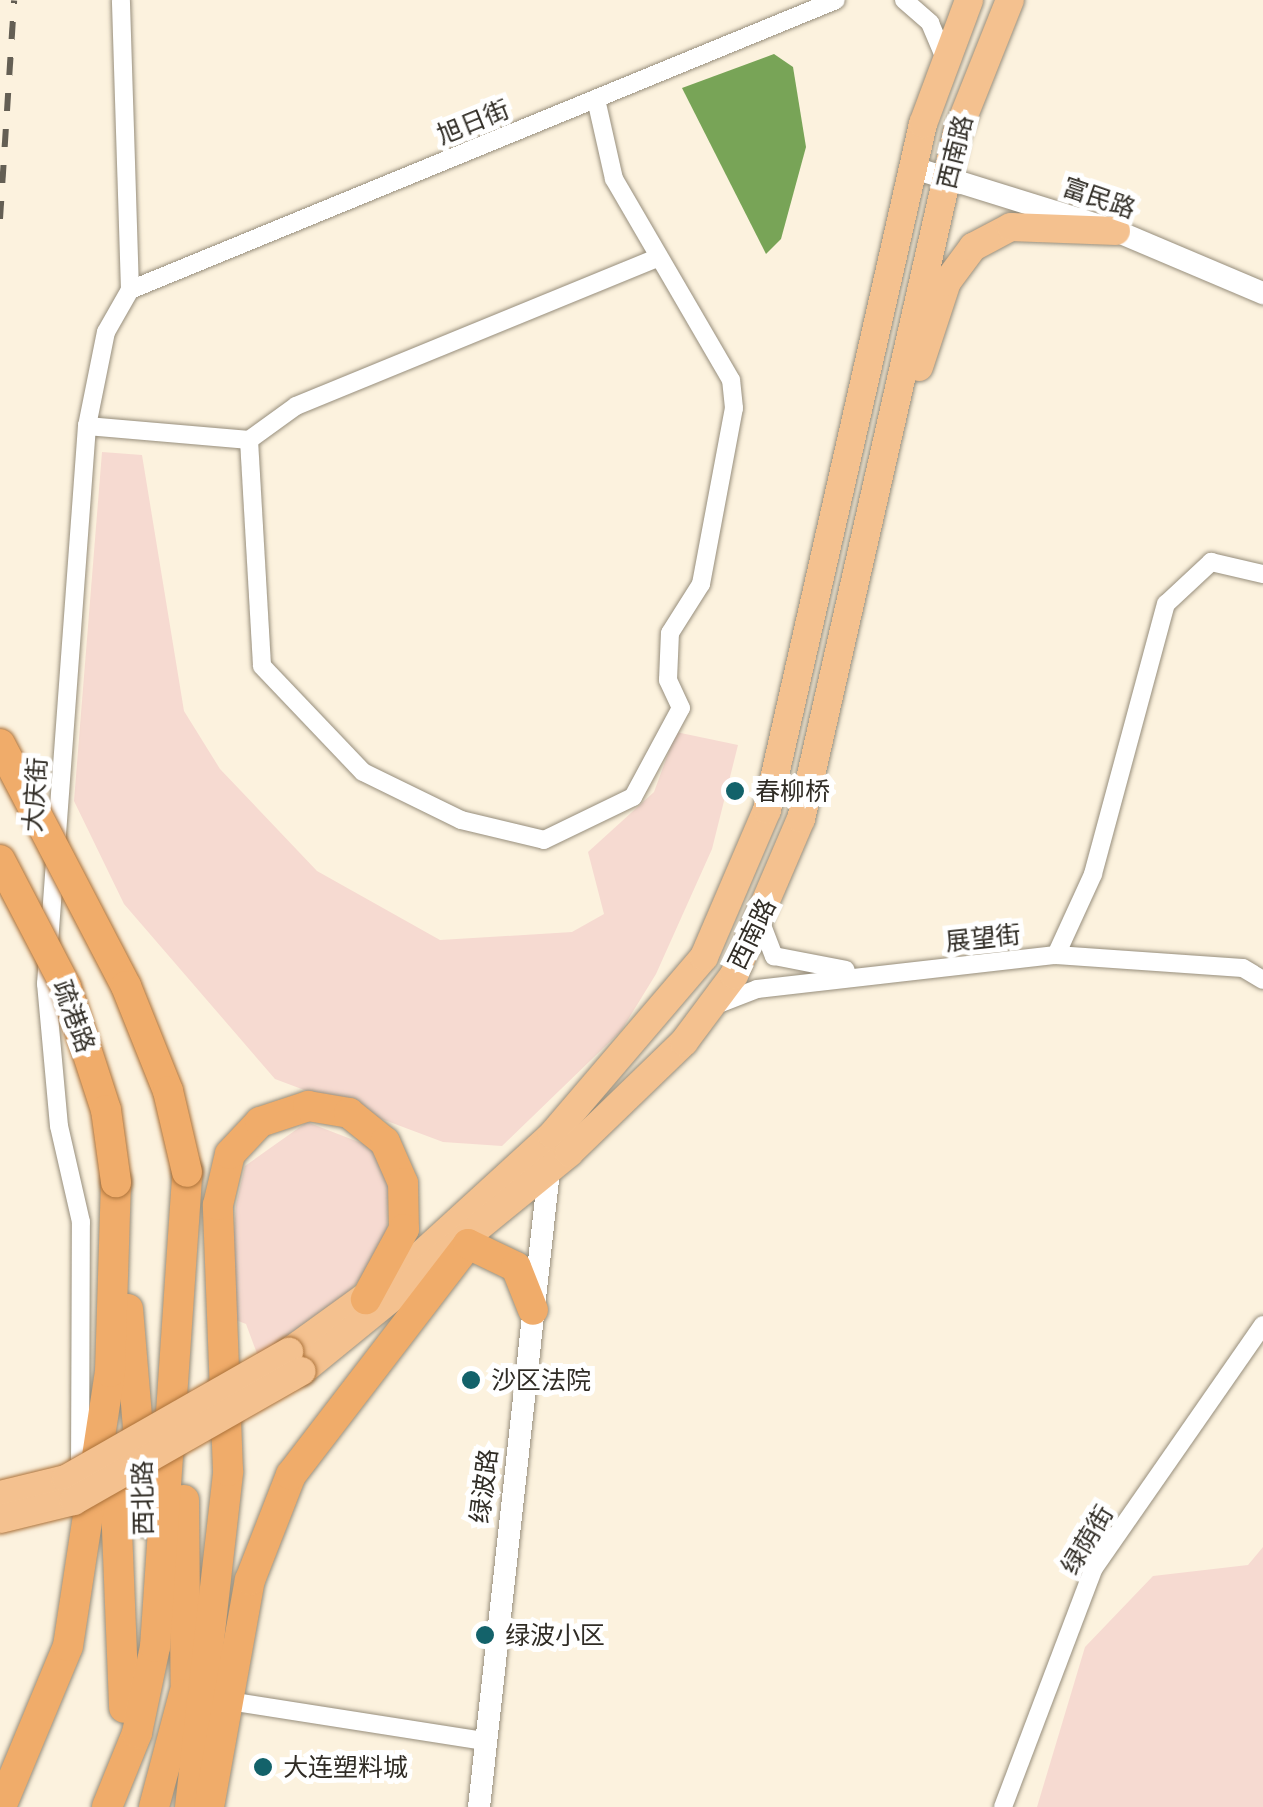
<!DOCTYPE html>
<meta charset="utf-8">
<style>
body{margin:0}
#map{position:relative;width:1263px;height:1807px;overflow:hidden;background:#fcf2de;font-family:Quicksand,"Noto Sans SC",sans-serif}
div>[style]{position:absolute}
.green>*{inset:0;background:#f6dad1}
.water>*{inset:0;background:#78a457}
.roads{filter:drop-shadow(0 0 2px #978e7c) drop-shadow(0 0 2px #978e7c)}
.minor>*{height:18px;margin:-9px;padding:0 9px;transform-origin:9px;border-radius:9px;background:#fff}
.tertiary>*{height:22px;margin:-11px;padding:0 11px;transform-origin:11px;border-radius:11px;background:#fff}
.primary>*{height:28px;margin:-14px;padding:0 14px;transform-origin:14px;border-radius:14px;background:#f4c18f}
.trunk>*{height:30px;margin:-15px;padding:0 15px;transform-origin:15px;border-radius:15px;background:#f0ac6a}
.rail>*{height:6px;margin-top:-3px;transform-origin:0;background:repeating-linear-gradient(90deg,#645f54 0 18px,transparent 0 36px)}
.bridges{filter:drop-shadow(0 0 2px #ab723a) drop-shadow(0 0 2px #ab723a)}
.primary-bridge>*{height:28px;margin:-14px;padding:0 14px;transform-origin:14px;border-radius:14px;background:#f4c18f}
.trunk-bridge>*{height:30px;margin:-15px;padding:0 15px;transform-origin:15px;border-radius:15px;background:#f0ac6a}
.dots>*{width:28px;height:28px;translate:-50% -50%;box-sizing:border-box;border:5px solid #fff;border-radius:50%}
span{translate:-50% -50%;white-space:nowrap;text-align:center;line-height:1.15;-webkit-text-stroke:10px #fff;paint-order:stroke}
.street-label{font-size:25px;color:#302c25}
.poi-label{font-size:25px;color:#302c25}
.left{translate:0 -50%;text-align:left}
</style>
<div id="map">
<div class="green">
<div style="clip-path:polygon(102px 452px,142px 455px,184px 711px,220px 769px,317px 871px,440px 940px,572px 932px,604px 914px,588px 852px,654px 792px,676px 732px,738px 745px,712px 849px,656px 974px,621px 1031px,502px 1146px,443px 1142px,275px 1079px,124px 904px,74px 801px)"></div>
<div style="clip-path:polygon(307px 1122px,369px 1146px,388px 1176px,387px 1249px,347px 1294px,259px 1359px,246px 1324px,228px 1317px,236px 1205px,245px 1166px)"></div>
<div style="clip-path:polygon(1263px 1547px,1263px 1807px,1037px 1807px,1085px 1647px,1153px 1576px,1248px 1565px)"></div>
</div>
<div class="water">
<div style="clip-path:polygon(774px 54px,793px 67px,806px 147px,781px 239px,766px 254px,682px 88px)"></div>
</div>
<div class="roads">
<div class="minor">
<div style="left:904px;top:0;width:35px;rotate:41deg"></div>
<div style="left:930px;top:23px;width:39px;rotate:67deg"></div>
<div style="left:130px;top:290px;width:763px;rotate:-22.33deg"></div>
<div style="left:87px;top:426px;width:163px;rotate:4.9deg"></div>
<div style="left:249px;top:440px;width:58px;rotate:-35.9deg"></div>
<div style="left:296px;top:406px;width:392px;rotate:-22.3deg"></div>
<div style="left:249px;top:440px;width:226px;rotate:86.7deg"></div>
<div style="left:262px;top:666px;width:146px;rotate:46.4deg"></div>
<div style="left:363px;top:772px;width:109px;rotate:26.1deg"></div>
<div style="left:461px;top:820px;width:85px;rotate:13.5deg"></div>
<div style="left:544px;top:840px;width:99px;rotate:-25.8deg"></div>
<div style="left:633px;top:797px;width:101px;rotate:-61.7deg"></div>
<div style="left:681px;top:708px;width:31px;rotate:-115deg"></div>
<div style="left:668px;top:680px;width:47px;rotate:-87.6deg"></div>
<div style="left:670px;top:633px;width:58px;rotate:-57.7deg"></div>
<div style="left:701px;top:584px;width:179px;rotate:-79.4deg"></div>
<div style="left:734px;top:408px;width:28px;rotate:-96deg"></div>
<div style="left:731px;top:380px;width:233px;rotate:-120.2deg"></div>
<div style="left:614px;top:179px;width:82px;rotate:-102.7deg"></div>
<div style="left:760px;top:920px;width:39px;rotate:69deg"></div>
<div style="left:774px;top:956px;width:73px;rotate:11deg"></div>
<div style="left:1056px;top:955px;width:89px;rotate:-65.4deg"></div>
<div style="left:1093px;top:874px;width:280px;rotate:-74.9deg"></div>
<div style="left:1166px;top:604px;width:62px;rotate:-43deg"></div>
<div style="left:1211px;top:562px;width:53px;rotate:13deg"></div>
<div style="left:713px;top:1006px;width:47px;rotate:-21.1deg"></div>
<div style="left:757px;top:989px;width:301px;rotate:-6.5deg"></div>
<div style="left:1056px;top:955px;width:187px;rotate:4deg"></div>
<div style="left:1243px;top:968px;width:23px;rotate:31deg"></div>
<div style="left:80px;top:1476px;width:254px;rotate:-89.8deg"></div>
<div style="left:81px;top:1222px;width:98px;rotate:-102.9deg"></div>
<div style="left:59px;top:1126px;width:143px;rotate:-95.2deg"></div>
<div style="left:46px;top:984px;width:560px;rotate:-85.8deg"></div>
<div style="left:87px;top:426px;width:96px;rotate:-78.6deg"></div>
<div style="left:106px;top:332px;width:48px;rotate:-60.3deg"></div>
<div style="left:130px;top:290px;width:290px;rotate:-91.8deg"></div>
<div style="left:229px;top:1701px;width:258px;rotate:8.9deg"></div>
<div style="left:1003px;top:1807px;width:256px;rotate:-69.2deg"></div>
<div style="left:1094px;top:1568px;width:296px;rotate:-55.2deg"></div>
</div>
<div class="tertiary">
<div style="left:914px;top:168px;width:212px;rotate:17.3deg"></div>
<div style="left:1116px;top:231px;width:160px;rotate:22.9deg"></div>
<div style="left:479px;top:1807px;width:640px;rotate:-83.72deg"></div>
</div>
<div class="primary">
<div style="left:919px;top:367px;width:89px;rotate:-71.8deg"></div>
<div style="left:947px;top:282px;width:44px;rotate:-53.4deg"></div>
<div style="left:973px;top:247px;width:43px;rotate:-27.8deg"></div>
<div style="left:1011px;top:227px;width:105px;rotate:2.2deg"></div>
<div style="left:289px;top:1352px;width:152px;rotate:-35.9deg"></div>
<div style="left:412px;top:1263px;width:190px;rotate:-42.4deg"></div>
<div style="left:552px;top:1135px;width:234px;rotate:-49.5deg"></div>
<div style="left:704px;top:957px;width:160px;rotate:-66.8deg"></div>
<div style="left:767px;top:810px;width:704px;rotate:-77.19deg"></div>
<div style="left:923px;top:124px;width:132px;rotate:-69.6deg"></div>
<div style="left:302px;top:1371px;width:345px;rotate:-39.2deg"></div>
<div style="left:569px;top:1153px;width:160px;rotate:-44deg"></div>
<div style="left:684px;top:1042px;width:84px;rotate:-53.3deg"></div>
<div style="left:734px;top:975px;width:170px;rotate:-66.8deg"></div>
<div style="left:801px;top:819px;width:704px;rotate:-77.19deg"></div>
<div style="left:957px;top:133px;width:143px;rotate:-68.3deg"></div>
</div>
<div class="trunk">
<div style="left:128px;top:1309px;width:214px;rotate:85.2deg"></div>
<div style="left:114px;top:1455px;width:253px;rotate:87.7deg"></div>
<div style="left:184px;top:1500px;width:219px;rotate:89.5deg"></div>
<div style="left:1px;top:1807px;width:174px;rotate:-67.4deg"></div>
<div style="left:68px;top:1646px;width:277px;rotate:-81.3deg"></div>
<div style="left:110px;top:1372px;width:190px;rotate:-88.2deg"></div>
<div style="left:107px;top:1807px;width:80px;rotate:-67.9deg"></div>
<div style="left:137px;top:1733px;width:88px;rotate:-78.2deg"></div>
<div style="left:155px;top:1647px;width:476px;rotate:-86.1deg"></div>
<div style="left:154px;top:1807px;width:117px;rotate:-75.1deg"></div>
<div style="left:190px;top:1807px;width:338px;rotate:-83.5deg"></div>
<div style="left:228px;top:1471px;width:266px;rotate:-92.2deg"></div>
<div style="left:218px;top:1205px;width:52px;rotate:-76.8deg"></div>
<div style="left:230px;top:1154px;width:44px;rotate:-46.8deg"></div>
<div style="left:260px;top:1122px;width:51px;rotate:-18.4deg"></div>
<div style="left:308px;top:1106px;width:42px;rotate:9.7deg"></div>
<div style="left:349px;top:1113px;width:46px;rotate:38.9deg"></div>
<div style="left:385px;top:1142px;width:45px;rotate:66.3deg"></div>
<div style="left:403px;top:1183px;width:46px;rotate:88.8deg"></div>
<div style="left:404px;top:1229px;width:80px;rotate:118.5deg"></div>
<div style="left:209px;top:1807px;width:231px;rotate:-79.8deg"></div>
<div style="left:250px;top:1580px;width:113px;rotate:-68.7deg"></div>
<div style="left:291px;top:1475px;width:291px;rotate:-52.5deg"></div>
<div style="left:468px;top:1244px;width:53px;rotate:25.6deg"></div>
<div style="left:516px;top:1267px;width:46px;rotate:68.4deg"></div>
</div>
</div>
<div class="rail">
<div style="left:0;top:219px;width:219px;rotate:-86.3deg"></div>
</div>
<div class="bridges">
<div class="primary-bridge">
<div style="left:0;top:1495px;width:68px;rotate:-13.6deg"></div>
<div style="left:66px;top:1479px;width:257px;rotate:-29.7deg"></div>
<div style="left:0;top:1519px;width:76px;rotate:-13.7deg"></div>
<div style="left:74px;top:1501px;width:262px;rotate:-29.7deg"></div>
</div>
<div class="trunk-bridge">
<div style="left:0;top:744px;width:273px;rotate:62.5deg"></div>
<div style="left:126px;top:986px;width:113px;rotate:68.2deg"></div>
<div style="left:168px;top:1091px;width:83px;rotate:76.8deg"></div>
<div style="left:0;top:860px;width:143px;rotate:62.5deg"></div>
<div style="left:66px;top:987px;width:129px;rotate:72deg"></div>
<div style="left:106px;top:1110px;width:73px;rotate:82.1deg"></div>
</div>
</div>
<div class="dots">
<div style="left:735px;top:791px;background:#13626a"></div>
<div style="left:471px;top:1380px;background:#13626a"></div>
<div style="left:485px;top:1635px;background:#13626a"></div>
<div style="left:263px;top:1767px;background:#13626a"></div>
</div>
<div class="street-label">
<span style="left:473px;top:122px;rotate:-22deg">旭日街</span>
<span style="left:955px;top:152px;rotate:-76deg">西南路</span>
<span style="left:1099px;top:198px;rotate:19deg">富民路</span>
<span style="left:35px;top:795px;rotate:-86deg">大庆街</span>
<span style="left:752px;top:934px;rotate:-64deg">西南路</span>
<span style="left:983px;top:938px;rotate:-6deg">展望街</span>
<span style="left:74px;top:1016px;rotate:70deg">疏港路</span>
<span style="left:484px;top:1486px;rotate:-83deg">绿波路</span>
<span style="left:143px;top:1498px;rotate:-91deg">西北路</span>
<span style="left:1087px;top:1540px;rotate:-59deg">绿荫街</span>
</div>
<div class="poi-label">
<span class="left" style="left:755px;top:791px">春柳桥</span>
<span class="left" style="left:491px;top:1380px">沙区法院</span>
<span class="left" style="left:505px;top:1635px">绿波小区</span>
<span class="left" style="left:283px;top:1767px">大连塑料城</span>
</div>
</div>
